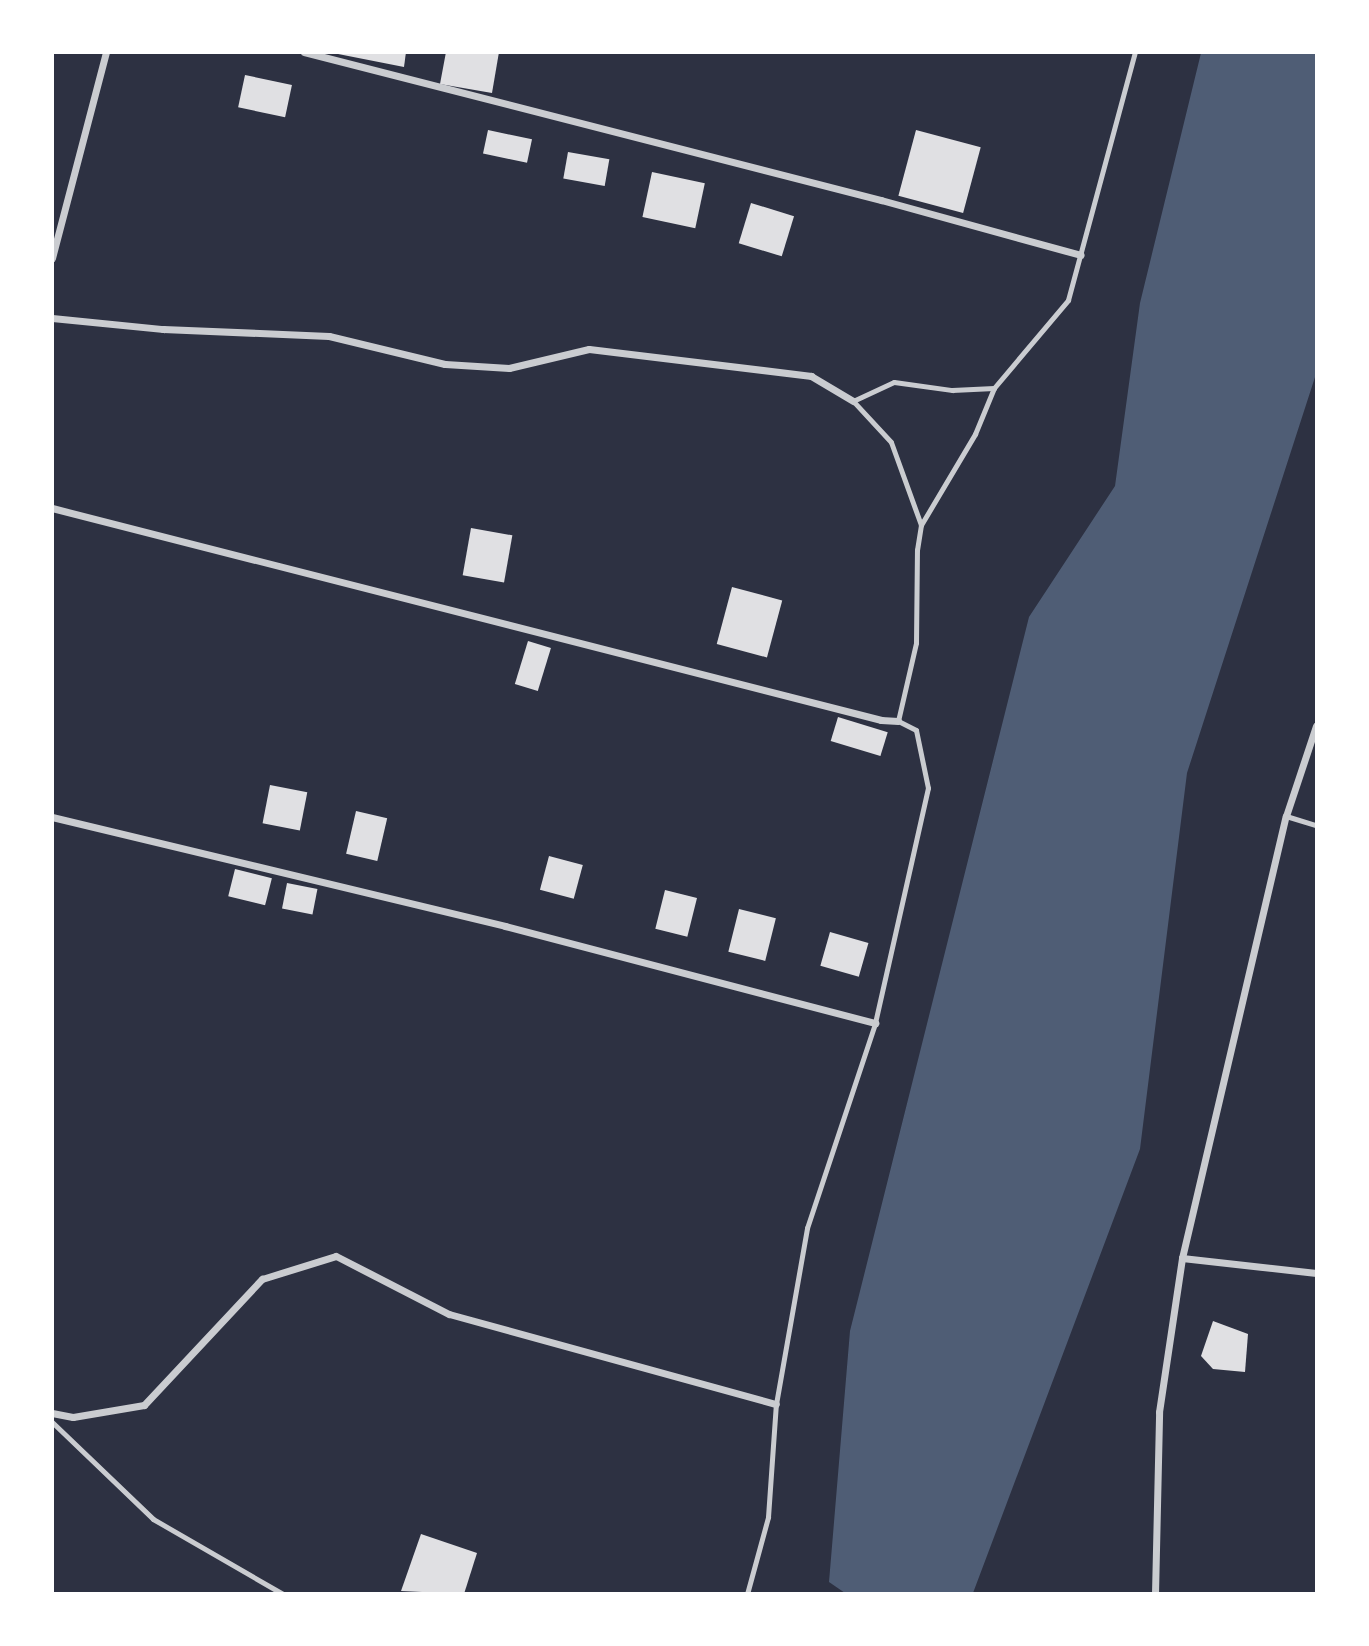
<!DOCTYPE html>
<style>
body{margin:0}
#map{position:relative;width:1369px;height:1646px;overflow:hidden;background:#2d3142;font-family:Inter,sans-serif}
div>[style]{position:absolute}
.water>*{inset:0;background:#4f5d75}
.building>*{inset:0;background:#e0e0e3;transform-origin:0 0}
.service>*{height:5px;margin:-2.5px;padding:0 2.5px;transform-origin:2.5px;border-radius:2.5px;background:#caccd0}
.minor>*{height:7px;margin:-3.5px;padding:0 3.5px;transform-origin:3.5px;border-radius:3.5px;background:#caccd0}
span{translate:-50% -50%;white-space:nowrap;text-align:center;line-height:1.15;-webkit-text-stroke:6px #fff;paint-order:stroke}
.frame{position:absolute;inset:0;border:54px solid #fff;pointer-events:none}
</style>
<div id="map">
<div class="water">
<div style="clip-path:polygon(1201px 53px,1316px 53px,1316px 374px,1187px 773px,1140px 1149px,973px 1593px,845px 1593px,829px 1582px,850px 1331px,1029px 617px,1115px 486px,1140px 303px)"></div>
</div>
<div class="building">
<div style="clip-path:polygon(328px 52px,406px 52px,404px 67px)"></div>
<div style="clip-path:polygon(446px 52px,499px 52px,492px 93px,440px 84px)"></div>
<div style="left:245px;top:75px;width:48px;height:33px;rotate:12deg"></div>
<div style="left:488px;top:130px;width:45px;height:24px;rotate:12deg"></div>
<div style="left:916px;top:130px;width:67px;height:68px;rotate:15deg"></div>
<div style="left:568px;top:152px;width:42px;height:27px;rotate:10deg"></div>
<div style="left:652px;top:172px;width:54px;height:46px;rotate:12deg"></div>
<div style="left:751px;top:203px;width:45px;height:42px;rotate:17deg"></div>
<div style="left:471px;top:528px;width:42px;height:48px;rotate:10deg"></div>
<div style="left:732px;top:587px;width:52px;height:59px;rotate:15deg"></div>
<div style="left:528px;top:641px;width:24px;height:45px;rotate:17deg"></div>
<div style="left:838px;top:717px;width:52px;height:25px;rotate:17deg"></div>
<div style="left:270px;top:785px;width:38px;height:39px;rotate:11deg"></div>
<div style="left:356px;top:811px;width:32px;height:44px;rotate:13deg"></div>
<div style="left:549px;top:856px;width:35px;height:35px;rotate:15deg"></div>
<div style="left:235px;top:869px;width:38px;height:28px;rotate:14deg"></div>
<div style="left:287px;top:883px;width:31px;height:26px;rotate:11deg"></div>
<div style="left:665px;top:890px;width:33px;height:40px;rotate:14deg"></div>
<div style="left:739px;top:909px;width:38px;height:44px;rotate:14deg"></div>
<div style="left:830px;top:932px;width:40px;height:35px;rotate:16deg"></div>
<div style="clip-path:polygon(1213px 1321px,1248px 1334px,1245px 1372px,1213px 1369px,1201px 1356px)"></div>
<div style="clip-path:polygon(421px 1534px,477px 1553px,464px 1594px,401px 1591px)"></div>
</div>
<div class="service">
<div style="left:921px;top:525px;width:88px;rotate:-109.9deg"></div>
<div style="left:891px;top:442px;width:56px;rotate:-132.8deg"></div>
<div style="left:853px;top:401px;width:45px;rotate:-24.9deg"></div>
<div style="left:894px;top:382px;width:59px;rotate:7.9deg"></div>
<div style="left:952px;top:390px;width:42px;rotate:-2.7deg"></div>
<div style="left:1286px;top:816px;width:31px;rotate:17deg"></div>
<div style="left:52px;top:1422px;width:140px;rotate:43.8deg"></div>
<div style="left:153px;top:1519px;width:150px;rotate:30deg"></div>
<div style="left:747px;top:1594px;width:80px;rotate:-74.7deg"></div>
<div style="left:768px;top:1517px;width:113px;rotate:-86deg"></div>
<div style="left:776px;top:1404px;width:179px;rotate:-80deg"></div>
<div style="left:807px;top:1228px;width:216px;rotate:-71.6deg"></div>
<div style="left:875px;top:1023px;width:241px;rotate:-77.3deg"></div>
<div style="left:928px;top:788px;width:59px;rotate:-101.7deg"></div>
<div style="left:916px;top:730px;width:20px;rotate:-153deg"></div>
<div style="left:898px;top:721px;width:80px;rotate:-77deg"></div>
<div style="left:916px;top:643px;width:93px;rotate:-89.4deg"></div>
<div style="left:917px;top:550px;width:25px;rotate:-81deg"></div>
<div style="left:921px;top:525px;width:106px;rotate:-59.3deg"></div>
<div style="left:975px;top:434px;width:50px;rotate:-67.6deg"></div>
<div style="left:994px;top:388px;width:115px;rotate:-49.9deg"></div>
<div style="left:1068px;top:300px;width:257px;rotate:-74.9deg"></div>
</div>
<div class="minor">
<div style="left:304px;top:52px;width:596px;rotate:14.39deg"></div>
<div style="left:881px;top:200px;width:207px;rotate:15.4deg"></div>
<div style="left:52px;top:258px;width:213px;rotate:-75.3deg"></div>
<div style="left:52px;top:318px;width:112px;rotate:5.7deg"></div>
<div style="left:163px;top:329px;width:166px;rotate:2.4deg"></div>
<div style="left:329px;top:336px;width:119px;rotate:13.6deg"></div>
<div style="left:445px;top:364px;width:64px;rotate:3.6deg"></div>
<div style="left:509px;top:368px;width:82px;rotate:-13.4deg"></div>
<div style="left:589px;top:349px;width:224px;rotate:6.9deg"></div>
<div style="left:811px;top:376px;width:49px;rotate:30.8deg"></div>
<div style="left:52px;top:508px;width:856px;rotate:14.34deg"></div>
<div style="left:881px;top:720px;width:17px;rotate:3deg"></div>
<div style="left:52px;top:817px;width:466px;rotate:13.5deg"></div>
<div style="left:505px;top:926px;width:383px;rotate:14.7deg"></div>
<div style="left:1182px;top:1258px;width:135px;rotate:6.4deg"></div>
<div style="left:52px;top:1413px;width:21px;rotate:11deg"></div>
<div style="left:73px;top:1417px;width:72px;rotate:-9.6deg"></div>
<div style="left:144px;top:1405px;width:173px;rotate:-46.9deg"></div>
<div style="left:262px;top:1279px;width:77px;rotate:-17.3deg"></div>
<div style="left:336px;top:1256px;width:127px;rotate:27.2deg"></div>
<div style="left:449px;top:1314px;width:339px;rotate:15.4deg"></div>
<div style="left:1155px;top:1594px;width:182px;rotate:-88.7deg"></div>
<div style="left:1159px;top:1412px;width:156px;rotate:-81.5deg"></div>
<div style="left:1182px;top:1258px;width:454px;rotate:-76.8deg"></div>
<div style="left:1286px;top:816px;width:95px;rotate:-71.6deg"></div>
</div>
<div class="frame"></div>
</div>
